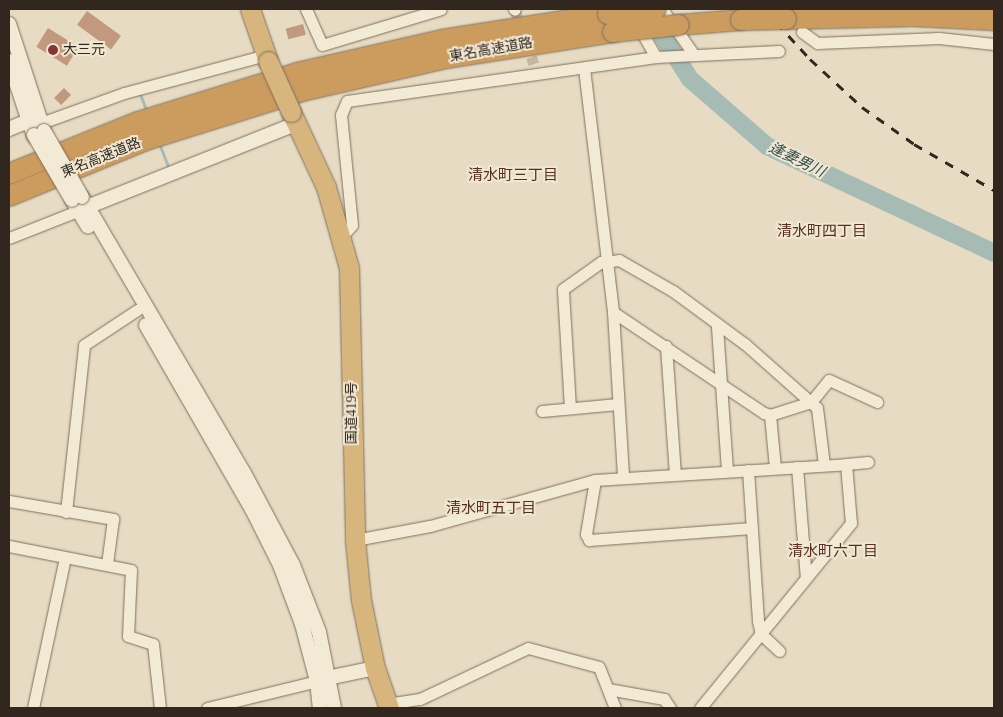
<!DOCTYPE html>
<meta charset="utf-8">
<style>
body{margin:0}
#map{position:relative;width:1003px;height:717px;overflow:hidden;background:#e7dcc3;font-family:"Times New Roman","Noto Sans JP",serif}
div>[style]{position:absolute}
.stream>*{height:3px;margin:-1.5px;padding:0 1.5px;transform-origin:1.5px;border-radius:1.5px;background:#a5bbb4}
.river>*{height:18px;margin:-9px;padding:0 9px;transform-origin:9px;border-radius:9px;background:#a5bbb4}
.building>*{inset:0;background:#c1997e;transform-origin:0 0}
.minor-tunnel>*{height:11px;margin-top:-5.5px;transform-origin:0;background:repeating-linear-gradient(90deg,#c3b8a2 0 11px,transparent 0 16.5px)}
.roads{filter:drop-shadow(0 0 1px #7f6f5c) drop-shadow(0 0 1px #7f6f5c)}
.minor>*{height:11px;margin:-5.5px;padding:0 5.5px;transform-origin:5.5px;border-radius:5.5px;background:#f3ead5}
.tertiary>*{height:14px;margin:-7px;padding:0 7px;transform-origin:7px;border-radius:7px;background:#f3ead5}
.trunk>*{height:19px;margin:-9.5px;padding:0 9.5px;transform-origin:9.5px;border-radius:9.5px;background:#d9b57e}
.motorway>*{height:20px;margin:-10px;padding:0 10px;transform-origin:10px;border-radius:10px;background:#cc9b5e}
.rail>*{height:3px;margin-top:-1.5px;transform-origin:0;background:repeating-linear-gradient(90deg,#31271e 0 9px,transparent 0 18px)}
.bridges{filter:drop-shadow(0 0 1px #7f6f5c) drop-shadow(0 0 1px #7f6f5c)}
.tertiary-bridge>*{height:14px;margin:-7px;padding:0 7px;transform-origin:7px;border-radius:7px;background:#f3ead5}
.trunk-bridge>*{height:19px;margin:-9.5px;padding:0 9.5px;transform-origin:9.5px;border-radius:9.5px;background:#d9b57e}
.motorway-bridge>*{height:20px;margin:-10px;padding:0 10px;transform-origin:10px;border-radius:10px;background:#cc9b5e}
.dots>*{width:14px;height:14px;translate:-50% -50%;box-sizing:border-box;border:2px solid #f0e7d2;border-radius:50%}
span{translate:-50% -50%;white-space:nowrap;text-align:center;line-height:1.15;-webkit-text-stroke:4px #f0e7d2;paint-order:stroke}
.poi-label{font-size:14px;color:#31271e}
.left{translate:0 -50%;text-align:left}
.street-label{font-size:14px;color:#31271e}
.water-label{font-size:15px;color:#304f4d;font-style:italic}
.neighbourhood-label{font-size:15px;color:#582e23}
.frame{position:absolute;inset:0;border:10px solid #31271e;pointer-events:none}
</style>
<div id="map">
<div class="stream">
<div style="left:140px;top:94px;width:19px;rotate:69deg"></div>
<div style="left:159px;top:143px;width:26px;rotate:69deg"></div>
</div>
<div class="river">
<div style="left:651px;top:18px;width:72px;rotate:57.4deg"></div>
<div style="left:690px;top:79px;width:102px;rotate:41deg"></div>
<div style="left:767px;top:146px;width:251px;rotate:25.2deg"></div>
</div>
<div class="building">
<div style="left:87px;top:11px;width:42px;height:17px;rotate:36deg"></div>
<div style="left:303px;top:24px;width:11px;height:18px;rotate:75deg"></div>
<div style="left:48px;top:28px;width:36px;height:22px;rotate:32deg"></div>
<div style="left:64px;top:88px;width:10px;height:14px;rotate:45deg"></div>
</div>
<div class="minor-tunnel">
<div style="left:515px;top:10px;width:57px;rotate:70.6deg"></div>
</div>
<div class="roads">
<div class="minor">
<div style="left:306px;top:9px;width:39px;rotate:66deg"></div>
<div style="left:322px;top:45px;width:124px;rotate:-16.8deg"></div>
<div style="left:514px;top:9px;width:1px;rotate:45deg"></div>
<div style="left:662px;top:9px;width:56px;rotate:55.2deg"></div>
<div style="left:638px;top:26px;width:36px;rotate:60deg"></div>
<div style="left:802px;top:32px;width:19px;rotate:36deg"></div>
<div style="left:817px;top:43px;width:122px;rotate:-2.3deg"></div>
<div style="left:939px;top:38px;width:55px;rotate:6.2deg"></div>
<div style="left:584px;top:68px;width:246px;rotate:83.2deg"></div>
<div style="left:613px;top:312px;width:165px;rotate:86.5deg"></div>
<div style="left:41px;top:123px;width:88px;rotate:-19.9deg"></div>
<div style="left:124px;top:93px;width:147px;rotate:-15deg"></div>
<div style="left:343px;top:235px;width:13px;rotate:-48deg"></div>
<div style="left:352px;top:225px;width:111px;rotate:-95.7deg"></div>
<div style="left:341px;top:115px;width:15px;rotate:-67deg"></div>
<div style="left:347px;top:101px;width:312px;rotate:-8.1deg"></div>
<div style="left:656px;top:57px;width:123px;rotate:-2.8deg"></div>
<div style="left:9px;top:238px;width:82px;rotate:-21.5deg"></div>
<div style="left:613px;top:312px;width:182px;rotate:33.8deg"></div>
<div style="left:764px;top:413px;width:6px;rotate:18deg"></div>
<div style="left:770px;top:415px;width:43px;rotate:-17.6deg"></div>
<div style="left:811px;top:402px;width:28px;rotate:-51deg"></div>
<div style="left:829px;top:380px;width:53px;rotate:24.6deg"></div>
<div style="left:717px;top:327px;width:143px;rotate:86deg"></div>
<div style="left:666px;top:346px;width:128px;rotate:86deg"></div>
<div style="left:570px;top:408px;width:119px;rotate:-93.4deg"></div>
<div style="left:563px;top:289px;width:47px;rotate:-35.4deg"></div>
<div style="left:601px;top:262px;width:18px;rotate:-6deg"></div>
<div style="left:619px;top:260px;width:62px;rotate:29.9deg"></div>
<div style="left:673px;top:291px;width:89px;rotate:36.4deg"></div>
<div style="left:745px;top:344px;width:96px;rotate:41.6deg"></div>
<div style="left:817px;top:408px;width:57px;rotate:83deg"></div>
<div style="left:542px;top:411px;width:76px;rotate:-5.3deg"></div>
<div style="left:770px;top:415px;width:53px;rotate:84.6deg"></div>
<div style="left:846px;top:464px;width:22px;rotate:-5deg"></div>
<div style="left:797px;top:467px;width:111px;rotate:85.4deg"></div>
<div style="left:748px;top:470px;width:151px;rotate:86.2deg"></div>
<div style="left:758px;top:621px;width:13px;rotate:77deg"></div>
<div style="left:761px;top:634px;width:25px;rotate:43deg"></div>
<div style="left:595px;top:480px;width:55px;rotate:99.5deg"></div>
<div style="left:586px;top:534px;width:7px;rotate:63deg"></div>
<div style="left:589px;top:540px;width:163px;rotate:-4.2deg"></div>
<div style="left:9px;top:501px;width:106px;rotate:9.8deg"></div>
<div style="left:113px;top:519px;width:45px;rotate:97.6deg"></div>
<div style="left:66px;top:512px;width:168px;rotate:-83.8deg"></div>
<div style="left:84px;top:345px;width:64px;rotate:-33.4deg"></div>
<div style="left:355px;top:540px;width:76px;rotate:-10.6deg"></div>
<div style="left:430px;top:526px;width:171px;rotate:-15.6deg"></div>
<div style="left:595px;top:480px;width:252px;rotate:-3.6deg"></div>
<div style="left:846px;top:464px;width:59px;rotate:85.2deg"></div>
<div style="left:851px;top:523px;width:239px;rotate:129.2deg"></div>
<div style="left:9px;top:546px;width:124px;rotate:11.1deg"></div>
<div style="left:131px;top:570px;width:66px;rotate:92.6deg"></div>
<div style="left:128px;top:636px;width:26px;rotate:18deg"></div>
<div style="left:153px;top:644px;width:64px;rotate:83.8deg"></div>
<div style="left:608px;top:689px;width:57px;rotate:10.1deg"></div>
<div style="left:664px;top:699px;width:11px;rotate:56deg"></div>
<div style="left:387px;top:704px;width:33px;rotate:-9deg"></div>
<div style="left:420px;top:699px;width:119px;rotate:-25.3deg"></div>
<div style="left:528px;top:648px;width:73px;rotate:15deg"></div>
<div style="left:599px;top:667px;width:44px;rotate:68.7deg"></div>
<div style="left:33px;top:708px;width:153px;rotate:-78deg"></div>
<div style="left:207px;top:708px;width:113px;rotate:-13.8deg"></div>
</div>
<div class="tertiary">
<div style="left:9px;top:24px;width:113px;rotate:71.9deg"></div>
<div style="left:9px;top:61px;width:79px;rotate:71.6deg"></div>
<div style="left:9px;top:129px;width:21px;rotate:-23deg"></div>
<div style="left:82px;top:197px;width:320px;rotate:59.6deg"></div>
<div style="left:244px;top:473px;width:104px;rotate:62deg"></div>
<div style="left:293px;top:565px;width:72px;rotate:68.8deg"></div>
<div style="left:319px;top:632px;width:77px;rotate:78.8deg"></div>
<div style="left:72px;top:200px;width:31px;rotate:59deg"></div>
<div style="left:87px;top:207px;width:225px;rotate:-21.7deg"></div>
<div style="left:146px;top:325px;width:212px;rotate:60.1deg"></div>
<div style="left:252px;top:509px;width:63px;rotate:63.4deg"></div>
<div style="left:280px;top:565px;width:63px;rotate:69.6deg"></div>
<div style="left:302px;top:624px;width:59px;rotate:75.3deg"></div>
<div style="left:317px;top:681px;width:27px;rotate:84deg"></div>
<div style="left:323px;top:679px;width:53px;rotate:-11.9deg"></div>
</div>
<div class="trunk">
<div style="left:250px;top:9px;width:55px;rotate:70.9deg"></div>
<div style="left:291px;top:112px;width:83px;rotate:65deg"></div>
<div style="left:326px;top:187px;width:84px;rotate:74.1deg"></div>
<div style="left:349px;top:268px;width:272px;rotate:88.7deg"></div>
<div style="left:355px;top:540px;width:60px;rotate:84.3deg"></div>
<div style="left:361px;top:600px;width:69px;rotate:78.4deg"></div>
<div style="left:375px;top:668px;width:42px;rotate:70.7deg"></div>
</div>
<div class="motorway">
<div style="left:786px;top:19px;width:127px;rotate:-1.4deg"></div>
<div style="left:913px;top:16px;width:81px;rotate:2.8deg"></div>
<div style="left:679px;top:25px;width:62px;rotate:-4.6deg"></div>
<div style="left:9px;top:174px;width:139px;rotate:-22deg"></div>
<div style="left:138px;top:122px;width:166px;rotate:-17.1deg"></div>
<div style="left:297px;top:73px;width:149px;rotate:-12.8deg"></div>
<div style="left:442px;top:40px;width:168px;rotate:-8.9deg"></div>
<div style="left:9px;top:196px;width:148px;rotate:-22.2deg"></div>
<div style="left:146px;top:140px;width:164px;rotate:-17.4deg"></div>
<div style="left:302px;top:91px;width:148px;rotate:-12.9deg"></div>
<div style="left:446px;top:58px;width:169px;rotate:-8.8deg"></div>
</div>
</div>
<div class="rail">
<div style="left:764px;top:9px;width:68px;rotate:47.4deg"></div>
<div style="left:810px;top:59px;width:71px;rotate:42.7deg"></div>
<div style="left:862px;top:107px;width:64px;rotate:35.4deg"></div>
<div style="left:914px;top:144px;width:92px;rotate:29.9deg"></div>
</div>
<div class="bridges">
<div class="tertiary-bridge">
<div style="left:44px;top:131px;width:76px;rotate:60.1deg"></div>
<div style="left:34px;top:135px;width:75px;rotate:59.7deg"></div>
</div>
<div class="trunk-bridge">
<div style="left:268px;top:61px;width:56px;rotate:65.7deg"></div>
</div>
<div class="motorway-bridge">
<div style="left:608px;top:14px;width:48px;rotate:-5.9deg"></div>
<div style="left:741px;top:20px;width:45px;rotate:-1.3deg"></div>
<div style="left:613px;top:32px;width:66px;rotate:-6.1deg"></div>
</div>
</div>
<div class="dots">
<div style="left:53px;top:50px;background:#863436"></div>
</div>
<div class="poi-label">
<span class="left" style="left:63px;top:50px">大三元</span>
</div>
<div class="street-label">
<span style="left:491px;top:50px;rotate:-10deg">東名高速道路</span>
<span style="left:101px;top:158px;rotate:-22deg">東名高速道路</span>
<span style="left:352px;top:413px;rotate:-90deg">国道419号</span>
</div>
<div class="water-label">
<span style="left:797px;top:160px;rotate:26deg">逢妻男川</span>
</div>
<div class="neighbourhood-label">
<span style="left:513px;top:176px">清水町三丁目</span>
<span style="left:822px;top:232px">清水町四丁目</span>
<span style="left:491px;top:509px">清水町五丁目</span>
<span style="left:833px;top:552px">清水町六丁目</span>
</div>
<div class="frame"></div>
</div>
